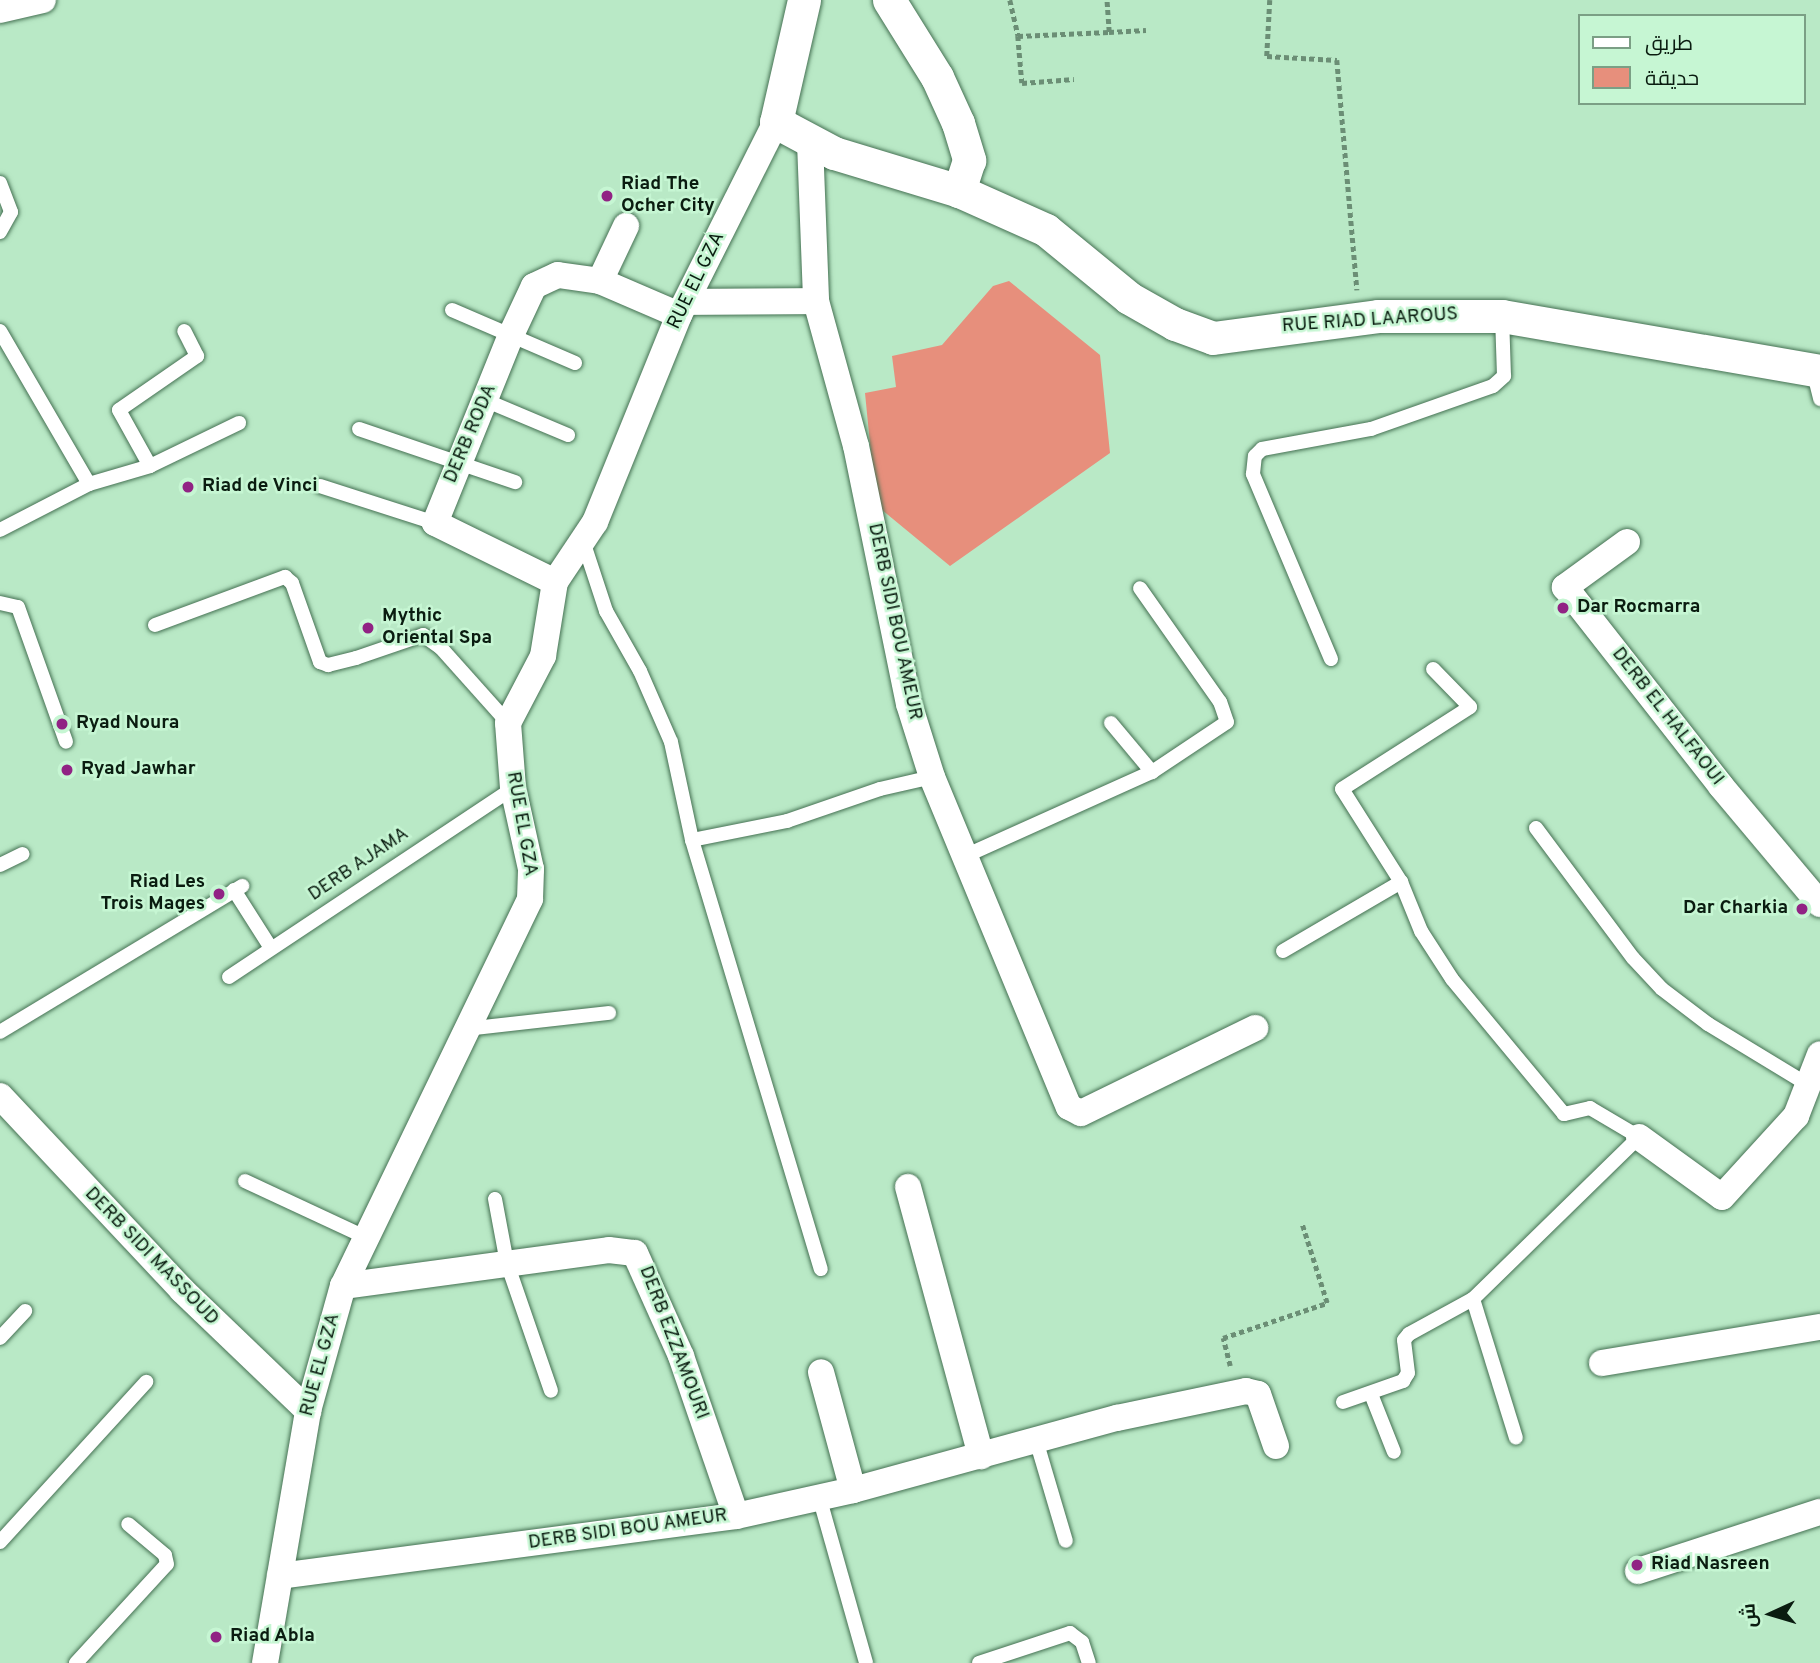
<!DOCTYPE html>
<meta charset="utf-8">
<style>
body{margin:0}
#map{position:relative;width:1820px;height:1663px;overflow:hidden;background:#b9e9c6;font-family:Overpass,Cairo,sans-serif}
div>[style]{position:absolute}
.green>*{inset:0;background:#e78f7c}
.path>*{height:4.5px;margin-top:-2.25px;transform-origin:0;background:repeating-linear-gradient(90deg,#6b8e75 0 5px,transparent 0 8.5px)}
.roads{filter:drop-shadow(0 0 2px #457153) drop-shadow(0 0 2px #457153)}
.service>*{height:14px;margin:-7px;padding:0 7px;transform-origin:7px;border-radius:7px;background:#fff}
.minor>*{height:26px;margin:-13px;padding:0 13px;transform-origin:13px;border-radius:13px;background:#fff}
.tertiary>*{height:33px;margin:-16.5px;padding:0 16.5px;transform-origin:16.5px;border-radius:16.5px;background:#fff}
.dots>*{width:19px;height:19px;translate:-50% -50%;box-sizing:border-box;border:4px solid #c6f6d3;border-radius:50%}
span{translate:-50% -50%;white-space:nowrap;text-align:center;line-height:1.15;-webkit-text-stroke:5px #c6f6d3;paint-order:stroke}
.poi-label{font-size:19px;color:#0a1c10;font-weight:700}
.left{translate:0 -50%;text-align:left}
.right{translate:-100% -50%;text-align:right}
.street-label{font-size:19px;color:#0a1c10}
.legend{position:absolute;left:1578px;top:14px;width:228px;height:91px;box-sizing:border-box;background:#c6f6d3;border:2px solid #7b9f85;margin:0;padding:9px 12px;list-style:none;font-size:21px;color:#0a1c10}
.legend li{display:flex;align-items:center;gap:14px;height:35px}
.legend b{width:35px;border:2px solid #7b9f85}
.north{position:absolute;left:1736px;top:1579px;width:70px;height:70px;-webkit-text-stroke:5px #c6f6d3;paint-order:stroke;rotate:266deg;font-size:19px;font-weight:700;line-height:28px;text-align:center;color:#0a1c10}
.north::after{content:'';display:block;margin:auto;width:24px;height:32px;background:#0a1c10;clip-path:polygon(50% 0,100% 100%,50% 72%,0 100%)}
</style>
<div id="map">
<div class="green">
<div style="clip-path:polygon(1009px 281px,1100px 355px,1110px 453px,950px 566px,876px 505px,865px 393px,896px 387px,892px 356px,942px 345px,993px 286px)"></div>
</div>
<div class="path">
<div style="left:1010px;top:0;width:37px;rotate:77deg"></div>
<div style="left:1018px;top:36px;width:91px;rotate:-2.5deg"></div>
<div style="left:1109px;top:32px;width:32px;rotate:-94deg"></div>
<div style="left:1270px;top:0;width:56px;rotate:93.1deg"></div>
<div style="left:1267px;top:56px;width:70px;rotate:3.3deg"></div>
<div style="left:1337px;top:60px;width:231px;rotate:85deg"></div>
<div style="left:1109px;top:32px;width:37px;rotate:-3deg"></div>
<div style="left:1018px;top:36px;width:47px;rotate:85.1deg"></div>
<div style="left:1022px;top:83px;width:52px;rotate:-4.4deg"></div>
<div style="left:1230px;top:1366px;width:29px;rotate:-104deg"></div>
<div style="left:1223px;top:1338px;width:110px;rotate:-18.6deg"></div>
<div style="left:1327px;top:1303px;width:83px;rotate:-107.6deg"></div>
</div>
<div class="roads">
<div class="service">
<div style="left:0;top:183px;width:31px;rotate:69deg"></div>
<div style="left:11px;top:212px;width:23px;rotate:119deg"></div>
<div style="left:452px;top:310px;width:134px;rotate:23.3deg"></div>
<div style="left:0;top:331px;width:177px;rotate:59.8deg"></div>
<div style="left:89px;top:484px;width:100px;rotate:152.7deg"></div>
<div style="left:1813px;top:370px;width:30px;rotate:76deg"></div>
<div style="left:487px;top:401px;width:88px;rotate:22.8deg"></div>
<div style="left:359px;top:429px;width:165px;rotate:18.8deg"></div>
<div style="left:150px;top:466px;width:64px;rotate:-119deg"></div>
<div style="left:119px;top:410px;width:95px;rotate:-34.7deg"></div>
<div style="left:197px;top:356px;width:28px;rotate:-117deg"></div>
<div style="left:89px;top:484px;width:64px;rotate:-16.4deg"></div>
<div style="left:150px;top:466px;width:99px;rotate:-25.8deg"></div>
<div style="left:320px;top:486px;width:121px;rotate:17.8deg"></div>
<div style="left:583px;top:541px;width:74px;rotate:71.8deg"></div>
<div style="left:606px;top:611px;width:69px;rotate:60.5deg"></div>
<div style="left:640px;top:671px;width:77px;rotate:66.4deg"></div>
<div style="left:671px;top:742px;width:100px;rotate:77.9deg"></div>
<div style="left:692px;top:840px;width:448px;rotate:73.3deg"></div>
<div style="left:0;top:603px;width:18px;rotate:13deg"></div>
<div style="left:18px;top:607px;width:143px;rotate:70.4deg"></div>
<div style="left:155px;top:625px;width:139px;rotate:-20.3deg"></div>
<div style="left:285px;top:577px;width:9px;rotate:41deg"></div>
<div style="left:292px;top:583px;width:84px;rotate:70.5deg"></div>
<div style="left:320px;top:662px;width:9px;rotate:21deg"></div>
<div style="left:328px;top:665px;width:29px;rotate:-14deg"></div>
<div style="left:356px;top:658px;width:71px;rotate:-18.9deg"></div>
<div style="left:423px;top:635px;width:22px;rotate:36deg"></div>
<div style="left:441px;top:648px;width:101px;rotate:48.2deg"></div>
<div style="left:1331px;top:659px;width:201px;rotate:-112.9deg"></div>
<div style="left:1253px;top:474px;width:18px;rotate:-84deg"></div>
<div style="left:1255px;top:456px;width:10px;rotate:-45deg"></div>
<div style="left:1262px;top:449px;width:111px;rotate:-10.4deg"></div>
<div style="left:1371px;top:429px;width:129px;rotate:-19.4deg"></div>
<div style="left:1493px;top:386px;width:15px;rotate:-42deg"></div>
<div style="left:1504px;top:376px;width:60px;rotate:-91.9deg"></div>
<div style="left:1111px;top:723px;width:64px;rotate:50.1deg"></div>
<div style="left:1536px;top:828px;width:162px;rotate:53.3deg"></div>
<div style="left:1633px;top:958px;width:42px;rotate:46.9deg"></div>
<div style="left:1662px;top:989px;width:58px;rotate:37.3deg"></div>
<div style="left:1708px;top:1024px;width:119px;rotate:31.3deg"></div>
<div style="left:692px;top:840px;width:97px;rotate:-11.3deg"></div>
<div style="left:787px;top:821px;width:98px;rotate:-19deg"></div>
<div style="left:880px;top:789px;width:53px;rotate:-13deg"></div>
<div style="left:965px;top:856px;width:205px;rotate:-24.2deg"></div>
<div style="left:1152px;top:772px;width:90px;rotate:-33.7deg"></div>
<div style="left:1227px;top:722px;width:21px;rotate:-109deg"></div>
<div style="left:1220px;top:702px;width:139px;rotate:-125.1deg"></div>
<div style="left:0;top:865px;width:25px;rotate:-26deg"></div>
<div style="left:234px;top:890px;width:69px;rotate:57.5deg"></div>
<div style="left:1283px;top:951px;width:137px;rotate:-30.3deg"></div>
<div style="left:1401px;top:882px;width:110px;rotate:-122.4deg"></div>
<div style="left:1342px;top:789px;width:152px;rotate:-32.6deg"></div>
<div style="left:1470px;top:707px;width:53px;rotate:-134.2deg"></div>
<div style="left:229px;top:977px;width:341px;rotate:-33.6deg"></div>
<div style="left:466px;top:1029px;width:144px;rotate:-6.4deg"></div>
<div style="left:0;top:1032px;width:283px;rotate:-31.1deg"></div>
<div style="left:245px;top:1181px;width:132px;rotate:25deg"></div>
<div style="left:495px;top:1199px;width:65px;rotate:79.4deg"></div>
<div style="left:507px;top:1263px;width:135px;rotate:71deg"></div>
<div style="left:1473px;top:1299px;width:145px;rotate:72.8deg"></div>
<div style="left:0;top:1338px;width:37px;rotate:-47deg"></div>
<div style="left:1371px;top:1394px;width:62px;rotate:68.4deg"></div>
<div style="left:1343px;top:1402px;width:64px;rotate:-19.3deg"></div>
<div style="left:1403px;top:1381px;width:9px;rotate:-58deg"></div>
<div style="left:1408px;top:1373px;width:33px;rotate:-97deg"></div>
<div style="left:1404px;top:1340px;width:8px;rotate:-50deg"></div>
<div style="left:1409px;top:1334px;width:73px;rotate:-28.7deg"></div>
<div style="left:1473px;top:1299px;width:232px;rotate:-44.3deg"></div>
<div style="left:1639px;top:1137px;width:57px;rotate:-149.4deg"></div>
<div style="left:1590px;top:1108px;width:27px;rotate:167deg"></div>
<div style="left:1564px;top:1114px;width:175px;rotate:-129.7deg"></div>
<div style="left:1452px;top:979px;width:57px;rotate:-122.9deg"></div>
<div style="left:1421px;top:931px;width:53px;rotate:-112.2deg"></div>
<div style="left:1036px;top:1440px;width:105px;rotate:73.5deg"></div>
<div style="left:820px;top:1500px;width:169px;rotate:74.2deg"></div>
<div style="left:0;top:1542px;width:217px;rotate:-47.6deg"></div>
<div style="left:76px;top:1663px;width:134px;rotate:-47.4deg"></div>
<div style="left:167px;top:1564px;width:9px;rotate:-103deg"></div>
<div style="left:165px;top:1555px;width:48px;rotate:-140deg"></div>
<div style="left:979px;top:1663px;width:96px;rotate:-18.2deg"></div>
<div style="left:1070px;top:1633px;width:15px;rotate:37deg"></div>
<div style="left:1082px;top:1642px;width:22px;rotate:72deg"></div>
</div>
<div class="minor">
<div style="left:0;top:10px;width:44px;rotate:-13.1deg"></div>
<div style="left:810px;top:142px;width:159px;rotate:87.8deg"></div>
<div style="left:816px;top:301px;width:150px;rotate:74.6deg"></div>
<div style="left:856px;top:446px;width:263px;rotate:78.4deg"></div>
<div style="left:909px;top:704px;width:77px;rotate:72.5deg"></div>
<div style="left:932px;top:777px;width:357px;rotate:67.5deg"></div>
<div style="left:1069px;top:1107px;width:13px;rotate:27deg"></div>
<div style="left:1081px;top:1113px;width:194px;rotate:-26deg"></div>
<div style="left:600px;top:281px;width:61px;rotate:-64.7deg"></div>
<div style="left:687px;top:302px;width:129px;rotate:-0.4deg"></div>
<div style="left:1627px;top:542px;width:77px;rotate:144deg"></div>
<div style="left:1565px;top:587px;width:253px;rotate:51.9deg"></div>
<div style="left:1721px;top:786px;width:154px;rotate:50deg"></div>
<div style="left:555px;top:582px;width:134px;rotate:-153.8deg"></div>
<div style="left:435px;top:523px;width:203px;rotate:-68deg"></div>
<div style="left:511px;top:335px;width:54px;rotate:-64.9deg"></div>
<div style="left:534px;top:286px;width:26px;rotate:-25deg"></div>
<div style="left:558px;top:275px;width:42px;rotate:8.1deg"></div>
<div style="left:600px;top:281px;width:86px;rotate:23.3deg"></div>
<div style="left:0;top:1096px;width:266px;rotate:46.8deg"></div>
<div style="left:182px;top:1290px;width:175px;rotate:43.8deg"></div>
<div style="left:1639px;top:1137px;width:102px;rotate:35.9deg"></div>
<div style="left:1722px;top:1197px;width:110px;rotate:-47.6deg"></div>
<div style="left:1796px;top:1116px;width:66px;rotate:-68.8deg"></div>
<div style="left:908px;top:1187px;width:279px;rotate:74.8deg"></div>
<div style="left:343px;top:1286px;width:268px;rotate:-7.7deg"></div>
<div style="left:609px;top:1250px;width:26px;rotate:7deg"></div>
<div style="left:635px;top:1253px;width:113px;rotate:65.9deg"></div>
<div style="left:681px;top:1356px;width:169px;rotate:71deg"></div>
<div style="left:1602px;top:1363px;width:221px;rotate:-9.4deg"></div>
<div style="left:853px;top:1490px;width:274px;rotate:-15.3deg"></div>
<div style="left:1117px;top:1418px;width:132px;rotate:-11.8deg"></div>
<div style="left:1246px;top:1391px;width:12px;rotate:14deg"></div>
<div style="left:1258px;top:1394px;width:55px;rotate:70.9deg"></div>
<div style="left:1638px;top:1571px;width:191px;rotate:-18deg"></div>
<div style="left:280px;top:1576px;width:460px;rotate:-7.5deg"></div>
<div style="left:736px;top:1516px;width:120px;rotate:-12.5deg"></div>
<div style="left:853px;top:1490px;width:122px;rotate:-105.2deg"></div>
<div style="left:265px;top:1663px;width:256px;rotate:-80.3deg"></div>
<div style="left:308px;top:1411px;width:130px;rotate:-74.4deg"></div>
<div style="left:343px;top:1286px;width:430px;rotate:-64.2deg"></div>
<div style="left:530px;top:899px;width:30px;rotate:-88deg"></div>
<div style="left:531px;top:869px;width:83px;rotate:-102.5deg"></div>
<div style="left:513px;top:788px;width:65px;rotate:-94.4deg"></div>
<div style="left:508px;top:723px;width:76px;rotate:-62.4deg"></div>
<div style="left:543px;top:656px;width:75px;rotate:-80.8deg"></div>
<div style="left:555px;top:582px;width:72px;rotate:-56.3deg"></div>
<div style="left:595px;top:522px;width:223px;rotate:-67.9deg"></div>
<div style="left:679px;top:315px;width:216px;rotate:-63.3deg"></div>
</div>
<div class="tertiary">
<div style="left:804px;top:0;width:125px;rotate:102.9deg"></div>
<div style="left:776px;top:122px;width:66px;rotate:28.1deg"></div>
<div style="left:834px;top:153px;width:131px;rotate:16.9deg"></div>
<div style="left:959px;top:191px;width:95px;rotate:24.1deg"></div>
<div style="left:1046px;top:230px;width:107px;rotate:39.3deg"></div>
<div style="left:1129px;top:298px;width:53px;rotate:29.5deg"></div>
<div style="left:1175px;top:324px;width:40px;rotate:20.2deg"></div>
<div style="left:1213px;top:338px;width:166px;rotate:-7.6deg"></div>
<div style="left:1378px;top:316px;width:124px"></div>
<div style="left:1502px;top:316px;width:323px;rotate:9.8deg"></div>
<div style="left:889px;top:0;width:91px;rotate:58.1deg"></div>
<div style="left:937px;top:77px;width:51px;rotate:65.5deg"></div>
<div style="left:958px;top:123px;width:39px;rotate:73deg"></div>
<div style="left:969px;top:160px;width:33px;rotate:108deg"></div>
</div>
</div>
<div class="dots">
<div style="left:607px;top:196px;background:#912384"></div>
<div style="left:188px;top:487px;background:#912384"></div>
<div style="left:1563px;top:608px;background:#912384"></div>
<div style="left:368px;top:628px;background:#912384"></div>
<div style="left:62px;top:724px;background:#912384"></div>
<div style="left:67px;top:770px;background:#912384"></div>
<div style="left:219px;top:894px;background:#912384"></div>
<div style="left:1802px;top:909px;background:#912384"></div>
<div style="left:1637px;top:1565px;background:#912384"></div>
<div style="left:216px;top:1637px;background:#912384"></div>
</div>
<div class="poi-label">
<span class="left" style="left:621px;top:196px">Riad The<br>Ocher City</span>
<span class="left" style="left:202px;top:487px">Riad de Vinci</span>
<span class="left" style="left:1577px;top:608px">Dar Rocmarra</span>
<span class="left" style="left:382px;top:628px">Mythic<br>Oriental Spa</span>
<span class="left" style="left:76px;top:724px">Ryad Noura</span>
<span class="left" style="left:81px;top:770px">Ryad Jawhar</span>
<span class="right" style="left:205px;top:894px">Riad Les<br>Trois Mages</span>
<span class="right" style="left:1788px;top:909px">Dar Charkia</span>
<span class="left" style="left:1651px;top:1565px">Riad Nasreen</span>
<span class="left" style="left:230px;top:1637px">Riad Abla</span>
</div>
<div class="street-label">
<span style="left:697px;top:281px;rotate:-64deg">RUE EL GZA</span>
<span style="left:1370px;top:321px;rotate:-4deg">RUE RIAD LAAROUS</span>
<span style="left:471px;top:434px;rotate:-67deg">DERB RODA</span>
<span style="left:894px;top:622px;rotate:78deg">DERB SIDI BOU AMEUR</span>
<span style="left:1667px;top:717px;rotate:52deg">DERB EL HALFAOUI</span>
<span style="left:521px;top:824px;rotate:80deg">RUE EL GZA</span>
<span style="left:359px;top:865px;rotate:-34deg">DERB AJAMA</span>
<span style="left:151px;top:1257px;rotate:46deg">DERB SIDI MASSOUD</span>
<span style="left:673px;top:1343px;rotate:69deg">DERB EZZAMOURI</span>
<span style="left:321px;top:1365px;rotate:-75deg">RUE EL GZA</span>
<span style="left:628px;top:1530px;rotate:-8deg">DERB SIDI BOU AMEUR</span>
</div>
<ul class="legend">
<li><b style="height:9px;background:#fff"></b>طريق</li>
<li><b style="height:19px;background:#e78f7c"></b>حديقة</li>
</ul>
<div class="north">ش</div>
</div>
